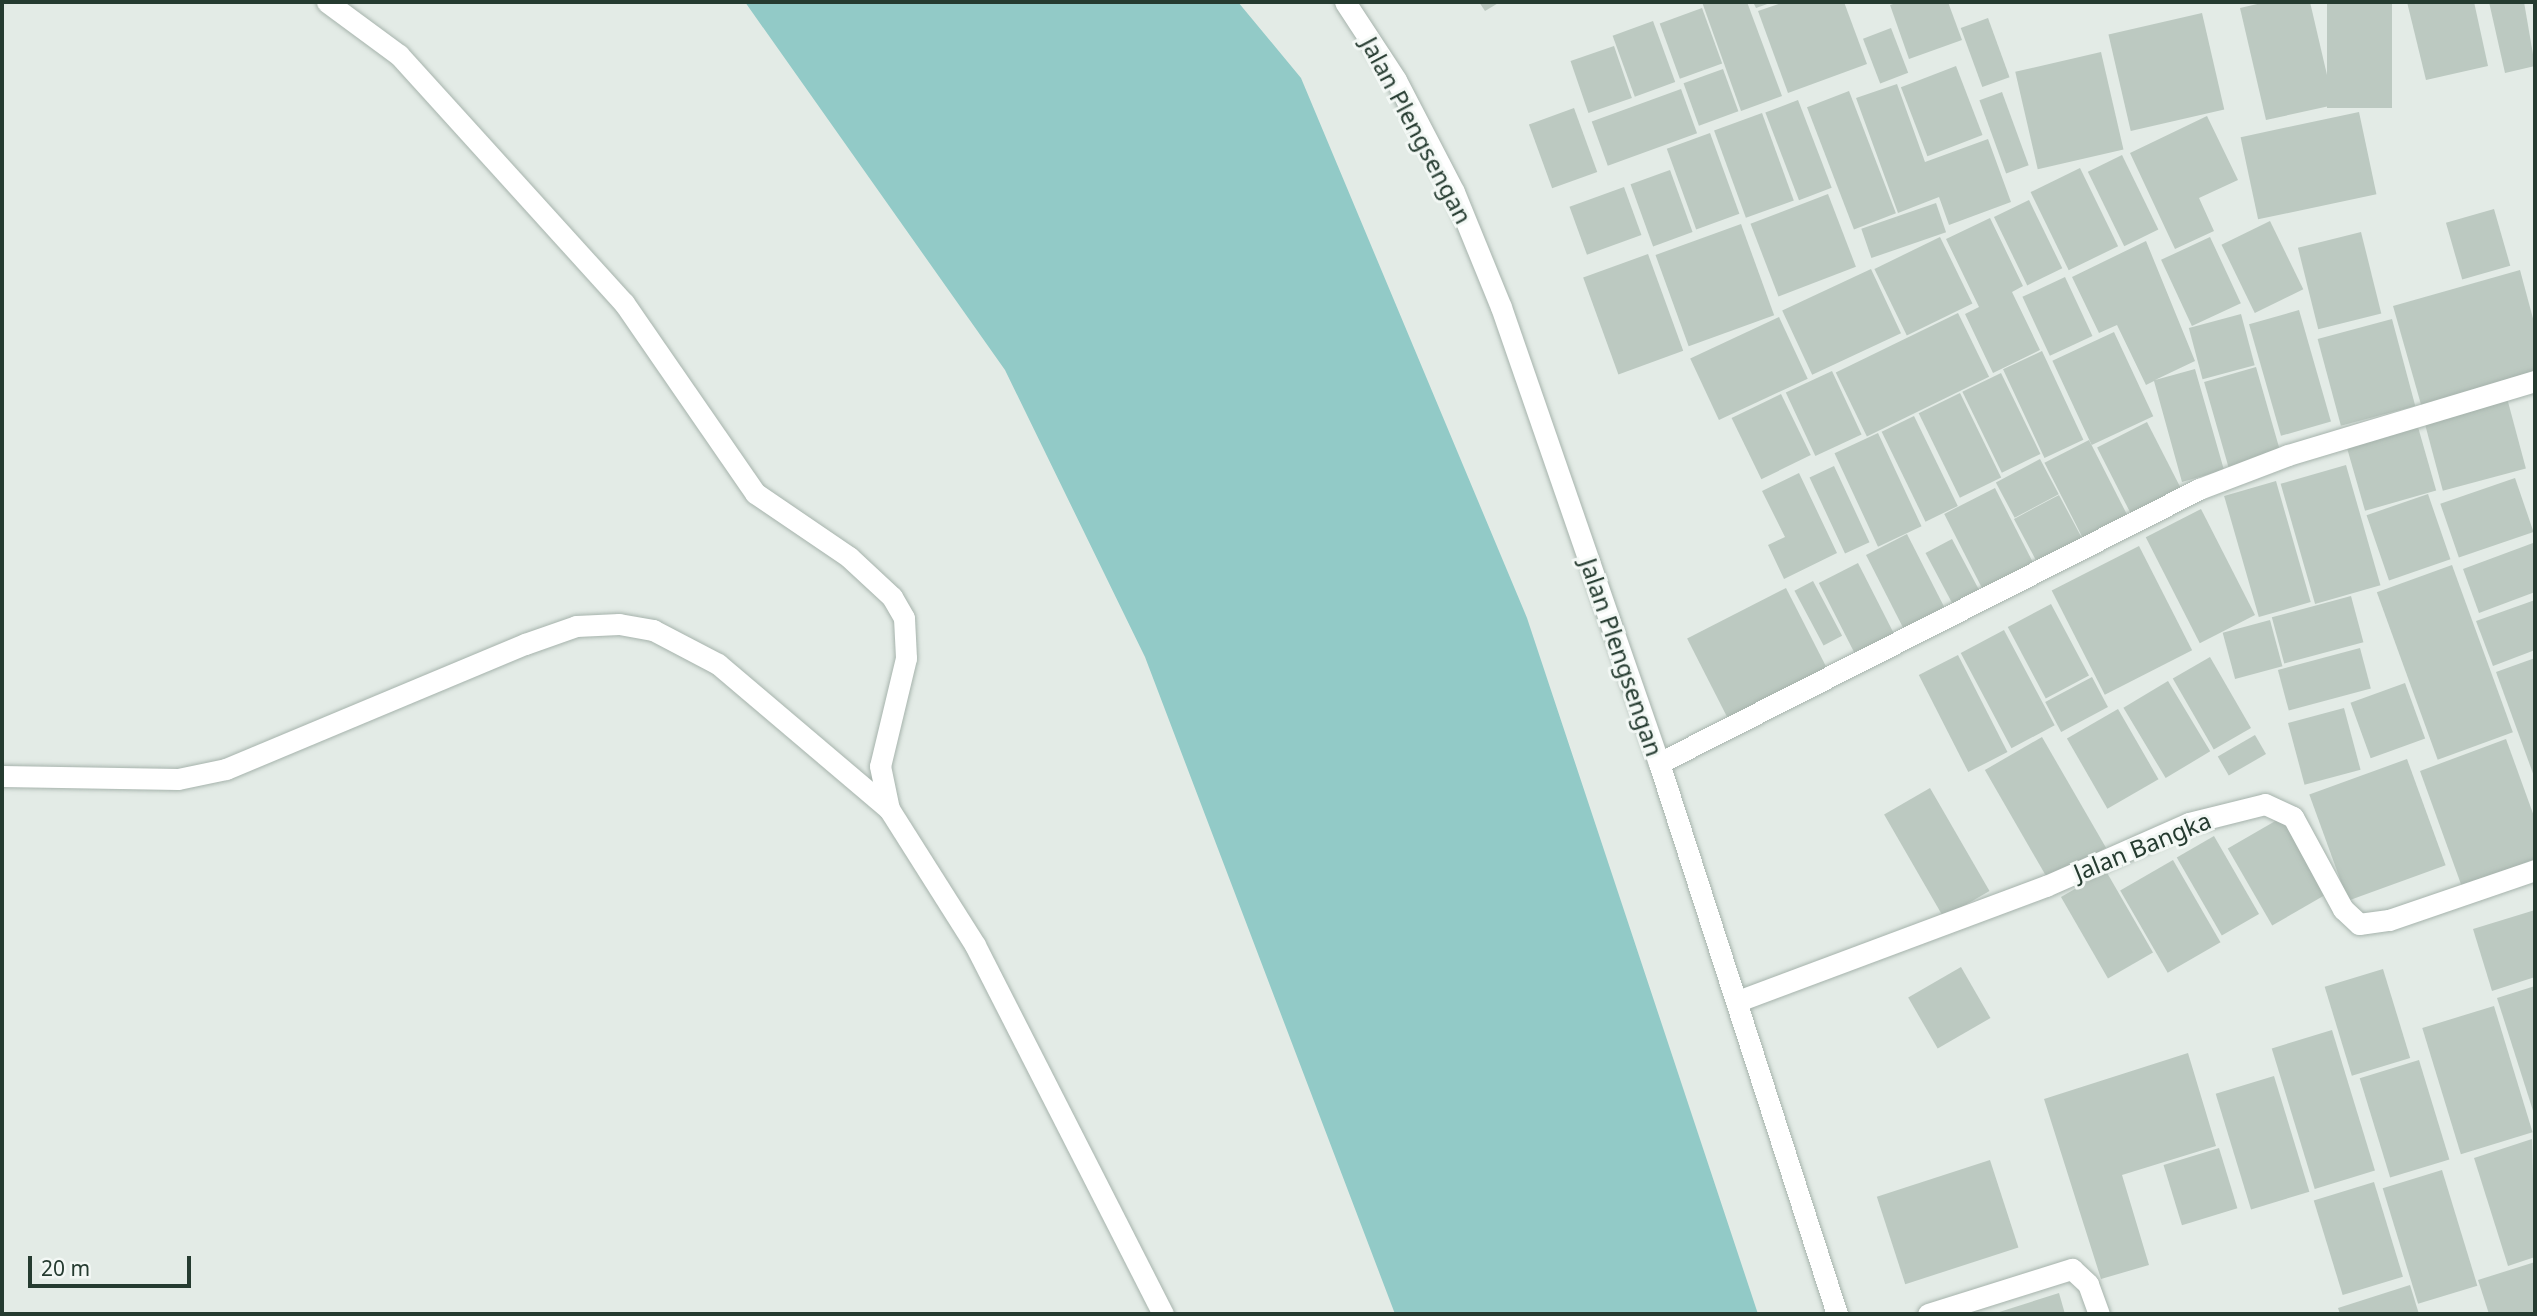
<!DOCTYPE html>
<style>
body{margin:0}
#map{position:relative;width:2537px;height:1316px;overflow:hidden;background:#e3ebe6;font-family:"Noto Sans",sans-serif}
div>[style]{position:absolute}
.water>*{inset:0;background:#92cac7}
.building>*{inset:0;background:#bcc9c1;transform-origin:0 0}
.roads{filter:drop-shadow(0 0 2px #a6b3ac) drop-shadow(0 0 2px #a6b3ac)}
.lane>*{height:21px;margin:-10.5px;padding:0 10.5px;transform-origin:10.5px;border-radius:10.5px;background:#fff}
.street>*{height:21px;margin:-10.5px;padding:0 10.5px;transform-origin:10.5px;border-radius:10.5px;background:#fff}
span{translate:-50% -50%;white-space:nowrap;text-align:center;line-height:1.15;-webkit-text-stroke:6px #f3f8f5;paint-order:stroke}
.street-label{font-size:24px;color:#253b30}
.frame{position:absolute;inset:0;border:4px solid #253b30;pointer-events:none}
.scale{position:absolute;left:28px;top:1256px;width:163px;height:32px;box-sizing:border-box;border:4px solid #253b30;border-top:0;padding-left:9px;font-size:21px;line-height:24px;white-space:nowrap;color:#253b30;-webkit-text-stroke:5px #f3f8f5;paint-order:stroke}
</style>
<div id="map">
<div class="water">
<div style="clip-path:polygon(745px 2px,1238px 2px,1301px 78px,1527px 618px,1758px 1314px,1395px 1314px,1145px 657px,1005px 370px)"></div>
</div>
<div class="building">
<div style="clip-path:polygon(1479px 2px,1500px 2px,1485px 11px)"></div>
<div style="clip-path:polygon(1702px 2px,1747px 2px,1782px 96px,1741px 111px)"></div>
<div style="clip-path:polygon(1753px 2px,1773px 2px,1756px 8px)"></div>
<div style="clip-path:polygon(1784px 2px,1844px 2px,1867px 64px,1788px 93px,1758px 11px)"></div>
<div style="clip-path:polygon(1899px 2px,1948px 2px,1962px 40px,1909px 59px,1890px 5px)"></div>
<div style="clip-path:polygon(2266px 2px,2310px 2px,2334px 105px,2266px 120px,2240px 8px)"></div>
<div style="left:2327px;top:2px;width:65px;height:106px"></div>
<div style="clip-path:polygon(2407px 2px,2474px 2px,2488px 66px,2426px 80px)"></div>
<div style="clip-path:polygon(2489px 2px,2524px 2px,2535px 66px,2505px 73px)"></div>
<div style="left:1702px;top:8px;width:59px;height:45px;rotate:70deg"></div>
<div style="left:2202px;top:13px;width:99px;height:96px;rotate:77deg"></div>
<div style="left:1988px;top:18px;width:63px;height:29px;rotate:70deg"></div>
<div style="left:1653px;top:21px;width:65px;height:43px;rotate:70deg"></div>
<div style="left:1891px;top:28px;width:48px;height:30px;rotate:69deg"></div>
<div style="left:1614px;top:46px;width:55px;height:46px;rotate:71deg"></div>
<div style="left:2101px;top:52px;width:100px;height:88px;rotate:77deg"></div>
<div style="left:1956px;top:66px;width:74px;height:59px;rotate:69deg"></div>
<div style="left:1723px;top:69px;width:45px;height:42px;rotate:70deg"></div>
<div style="clip-path:polygon(1897px 84px,1925px 162px,1988px 139px,2011px 202px,1949px 225px,1939px 197px,1898px 213px,1856px 98px)"></div>
<div style="left:1681px;top:89px;width:47px;height:95px;rotate:70deg"></div>
<div style="left:1849px;top:91px;width:131px;height:45px;rotate:69deg"></div>
<div style="left:2002px;top:92px;width:78px;height:24px;rotate:70deg"></div>
<div style="left:1798px;top:100px;width:94px;height:35px;rotate:69deg"></div>
<div style="left:1574px;top:108px;width:68px;height:48px;rotate:70deg"></div>
<div style="left:2359px;top:112px;width:84px;height:121px;rotate:78deg"></div>
<div style="left:1762px;top:113px;width:93px;height:51px;rotate:70deg"></div>
<div style="clip-path:polygon(2207px 116px,2238px 180px,2199px 198px,2214px 231px,2175px 249px,2130px 153px)"></div>
<div style="left:1710px;top:133px;width:86px;height:46px;rotate:70deg"></div>
<div style="left:2122px;top:155px;width:83px;height:38px;rotate:64deg"></div>
<div style="left:2080px;top:168px;width:87px;height:55px;rotate:64deg"></div>
<div style="left:1670px;top:170px;width:66px;height:42px;rotate:70deg"></div>
<div style="left:1624px;top:187px;width:51px;height:58px;rotate:70deg"></div>
<div style="left:1828px;top:194px;width:78px;height:83px;rotate:69deg"></div>
<div style="left:2029px;top:200px;width:76px;height:39px;rotate:64deg"></div>
<div style="left:1936px;top:203px;width:31px;height:79px;rotate:71deg"></div>
<div style="left:2494px;top:209px;width:59px;height:50px;rotate:74deg"></div>
<div style="clip-path:polygon(1990px 218px,2023px 286px,2012px 292px,2040px 350px,1993px 373px,1965px 314px,1979px 307px,1946px 239px)"></div>
<div style="left:2270px;top:221px;width:76px;height:54px;rotate:64deg"></div>
<div style="left:1741px;top:224px;width:97px;height:91px;rotate:70deg"></div>
<div style="left:2361px;top:232px;width:84px;height:65px;rotate:76deg"></div>
<div style="left:1940px;top:237px;width:74px;height:73px;rotate:64deg"></div>
<div style="left:2210px;top:237px;width:73px;height:54px;rotate:65deg"></div>
<div style="clip-path:polygon(2146px 241px,2195px 361px,2155px 380px,2195px 369px,2224px 470px,2182px 482px,2154px 381px,2146px 385px,2117px 325px,2099px 333px,2072px 277px)"></div>
<div style="left:1648px;top:254px;width:103px;height:69px;rotate:70deg"></div>
<div style="left:1871px;top:269px;width:71px;height:98px;rotate:65deg"></div>
<div style="clip-path:polygon(2520px 270px,2535px 326px,2535px 376px,2422px 408px,2393px 306px)"></div>
<div style="left:2065px;top:277px;width:65px;height:47px;rotate:65deg"></div>
<div style="left:2299px;top:310px;width:116px;height:52px;rotate:74deg"></div>
<div style="left:1958px;top:313px;width:71px;height:136px;rotate:64deg"></div>
<div style="left:2241px;top:314px;width:53px;height:54px;rotate:75deg"></div>
<div style="left:1779px;top:317px;width:68px;height:98px;rotate:65deg"></div>
<div style="left:2392px;top:319px;width:90px;height:77px;rotate:75deg"></div>
<div style="left:2114px;top:332px;width:93px;height:68px;rotate:65deg"></div>
<div style="left:2042px;top:351px;width:98px;height:43px;rotate:65deg"></div>
<div style="left:2256px;top:367px;width:89px;height:54px;rotate:74deg"></div>
<div style="left:1832px;top:371px;width:70px;height:51px;rotate:65deg"></div>
<div style="left:2001px;top:373px;width:90px;height:43px;rotate:64deg"></div>
<div style="left:1960px;top:393px;width:94px;height:46px;rotate:64deg"></div>
<div style="left:1781px;top:394px;width:68px;height:55px;rotate:64deg"></div>
<div style="left:2507px;top:398px;width:73px;height:86px;rotate:75deg"></div>
<div style="left:1914px;top:416px;width:100px;height:36px;rotate:64deg"></div>
<div style="left:2147px;top:422px;width:77px;height:56px;rotate:63deg"></div>
<div style="left:2418px;top:427px;width:66px;height:74px;rotate:74deg"></div>
<div style="left:1878px;top:433px;width:103px;height:48px;rotate:65deg"></div>
<div style="left:2089px;top:440px;width:92px;height:50px;rotate:63deg"></div>
<div style="left:2040px;top:459px;width:40px;height:50px;rotate:62deg"></div>
<div style="left:2346px;top:465px;width:125px;height:68px;rotate:74deg"></div>
<div style="left:1834px;top:466px;width:84px;height:27px;rotate:65deg"></div>
<div style="clip-path:polygon(1799px 473px,1837px 553px,1784px 579px,1768px 545px,1785px 537px,1762px 491px)"></div>
<div style="left:2515px;top:478px;width:57px;height:79px;rotate:71deg"></div>
<div style="left:2276px;top:481px;width:126px;height:54px;rotate:74deg"></div>
<div style="left:1995px;top:488px;width:91px;height:57px;rotate:63deg"></div>
<div style="left:2428px;top:494px;width:69px;height:65px;rotate:71deg"></div>
<div style="left:2059px;top:495px;width:55px;height:51px;rotate:62deg"></div>
<div style="left:2201px;top:509px;width:119px;height:62px;rotate:63deg"></div>
<div style="left:1907px;top:534px;width:82px;height:46px;rotate:63deg"></div>
<div style="left:1952px;top:539px;width:64px;height:30px;rotate:62deg"></div>
<div style="clip-path:polygon(2533px 543px,2535px 592px,2479px 613px,2463px 569px)"></div>
<div style="left:2139px;top:546px;width:117px;height:98px;rotate:63deg"></div>
<div style="left:1858px;top:563px;width:79px;height:44px;rotate:63deg"></div>
<div style="left:2452px;top:565px;width:178px;height:80px;rotate:70deg"></div>
<div style="left:1813px;top:581px;width:62px;height:21px;rotate:62deg"></div>
<div style="left:1786px;top:588px;width:91px;height:111px;rotate:63deg"></div>
<div style="left:2351px;top:596px;width:48px;height:82px;rotate:75deg"></div>
<div style="clip-path:polygon(2535px 600px,2535px 650px,2493px 666px,2476px 621px)"></div>
<div style="left:2051px;top:604px;width:81px;height:49px;rotate:62deg"></div>
<div style="left:2270px;top:620px;width:48px;height:49px;rotate:75deg"></div>
<div style="left:2004px;top:630px;width:108px;height:49px;rotate:62deg"></div>
<div style="left:2360px;top:648px;width:42px;height:85px;rotate:75deg"></div>
<div style="left:1958px;top:655px;width:109px;height:44px;rotate:63deg"></div>
<div style="left:2210px;top:657px;width:82px;height:43px;rotate:60deg"></div>
<div style="clip-path:polygon(2535px 658px,2535px 779px,2496px 672px)"></div>
<div style="left:2092px;top:677px;width:34px;height:53px;rotate:62deg"></div>
<div style="left:2168px;top:681px;width:82px;height:52px;rotate:59deg"></div>
<div style="left:2405px;top:683px;width:59px;height:58px;rotate:70deg"></div>
<div style="left:2344px;top:708px;width:64px;height:58px;rotate:75deg"></div>
<div style="left:2118px;top:709px;width:81px;height:59px;rotate:60deg"></div>
<div style="left:2255px;top:735px;width:22px;height:43px;rotate:60deg"></div>
<div style="left:2042px;top:737px;width:128px;height:66px;rotate:60deg"></div>
<div style="clip-path:polygon(2506px 739px,2535px 819px,2535px 859px,2462px 887px,2420px 771px)"></div>
<div style="left:2407px;top:759px;width:113px;height:104px;rotate:70deg"></div>
<div style="left:1930px;top:788px;width:119px;height:53px;rotate:60deg"></div>
<div style="left:2284px;top:816px;width:89px;height:65px;rotate:60deg"></div>
<div style="left:2214px;top:836px;width:90px;height:43px;rotate:60deg"></div>
<div style="left:2173px;top:860px;width:95px;height:61px;rotate:60deg"></div>
<div style="left:2106px;top:871px;width:94px;height:52px;rotate:60deg"></div>
<div style="clip-path:polygon(2535px 910px,2535px 977px,2492px 991px,2473px 929px)"></div>
<div style="left:1961px;top:967px;width:59px;height:61px;rotate:60deg"></div>
<div style="left:2383px;top:969px;width:93px;height:61px;rotate:73deg"></div>
<div style="clip-path:polygon(2535px 986px,2535px 1117px,2497px 998px)"></div>
<div style="left:2494px;top:1006px;width:132px;height:75px;rotate:73deg"></div>
<div style="left:2332px;top:1030px;width:147px;height:63px;rotate:73deg"></div>
<div style="clip-path:polygon(2188px 1053px,2216px 1146px,2122px 1175px,2149px 1265px,2101px 1279px,2044px 1099px)"></div>
<div style="left:2419px;top:1060px;width:104px;height:62px;rotate:73deg"></div>
<div style="left:2274px;top:1076px;width:121px;height:61px;rotate:73deg"></div>
<div style="clip-path:polygon(2532px 1139px,2535px 1257px,2508px 1266px,2474px 1158px)"></div>
<div style="left:2219px;top:1148px;width:63px;height:58px;rotate:73deg"></div>
<div style="left:1990px;top:1160px;width:92px;height:119px;rotate:72deg"></div>
<div style="left:2442px;top:1170px;width:121px;height:62px;rotate:73deg"></div>
<div style="left:2374px;top:1182px;width:99px;height:63px;rotate:73deg"></div>
<div style="clip-path:polygon(2535px 1262px,2535px 1314px,2489px 1314px,2478px 1280px)"></div>
<div style="clip-path:polygon(2410px 1285px,2419px 1314px,2340px 1314px,2338px 1308px)"></div>
<div style="clip-path:polygon(2059px 1293px,2065px 1314px,1993px 1314px)"></div>
</div>
<div class="roads">
<div class="lane">
<div style="left:327px;top:2px;width:89px;rotate:36.4deg"></div>
<div style="left:399px;top:55px;width:335px;rotate:47.8deg"></div>
<div style="left:624px;top:303px;width:231px;rotate:55.4deg"></div>
<div style="left:755px;top:493px;width:114px;rotate:34.2deg"></div>
<div style="left:849px;top:557px;width:59px;rotate:42.9deg"></div>
<div style="left:892px;top:597px;width:24px;rotate:60deg"></div>
<div style="left:904px;top:618px;width:40px;rotate:87.1deg"></div>
<div style="left:906px;top:658px;width:111px;rotate:103.5deg"></div>
<div style="left:880px;top:766px;width:44px;rotate:78.2deg"></div>
<div style="left:889px;top:809px;width:161px;rotate:57.7deg"></div>
<div style="left:975px;top:945px;width:414px;rotate:63deg"></div>
<div style="left:2px;top:776px;width:176px;rotate:1deg"></div>
<div style="left:178px;top:779px;width:49px;rotate:-11.8deg"></div>
<div style="left:226px;top:769px;width:324px;rotate:-22.7deg"></div>
<div style="left:525px;top:644px;width:54px;rotate:-19.4deg"></div>
<div style="left:576px;top:626px;width:43px;rotate:-2.7deg"></div>
<div style="left:619px;top:624px;width:35px;rotate:10deg"></div>
<div style="left:653px;top:630px;width:73px;rotate:27.6deg"></div>
<div style="left:718px;top:664px;width:224px;rotate:40.3deg"></div>
</div>
<div class="street">
<div style="left:1345px;top:2px;width:93px;rotate:56.8deg"></div>
<div style="left:1396px;top:80px;width:126px;rotate:62.6deg"></div>
<div style="left:1454px;top:192px;width:124px;rotate:67.8deg"></div>
<div style="left:1501px;top:307px;width:483px;rotate:70.9deg"></div>
<div style="left:1659px;top:763px;width:579px;rotate:72.1deg"></div>
<div style="left:1659px;top:763px;width:606px;rotate:-26.9deg"></div>
<div style="left:2199px;top:489px;width:95px;rotate:-20.9deg"></div>
<div style="left:2288px;top:455px;width:258px;rotate:-16.7deg"></div>
<div style="left:1738px;top:1001px;width:329px;rotate:-20.5deg"></div>
<div style="left:2046px;top:886px;width:156px;rotate:-23.8deg"></div>
<div style="left:2189px;top:823px;width:78px;rotate:-14deg"></div>
<div style="left:2265px;top:804px;width:31px;rotate:25deg"></div>
<div style="left:2293px;top:817px;width:105px;rotate:61.5deg"></div>
<div style="left:2343px;top:909px;width:22px;rotate:43deg"></div>
<div style="left:2359px;top:924px;width:30px;rotate:-8deg"></div>
<div style="left:2389px;top:920px;width:154px;rotate:-18.9deg"></div>
<div style="left:1928px;top:1314px;width:151px;rotate:-17.4deg"></div>
<div style="left:2072px;top:1269px;width:22px;rotate:43deg"></div>
<div style="left:2088px;top:1284px;width:32px;rotate:70deg"></div>
</div>
</div>
<div class="street-label">
<span style="left:1417px;top:130px;rotate:62deg">Jalan Plengsengan</span>
<span style="left:1622px;top:657px;rotate:71deg">Jalan Plengsengan</span>
<span style="left:2142px;top:846px;rotate:-22deg">Jalan Bangka</span>
</div>
<div class="frame"></div>
<div class="scale">20 m</div>
</div>
